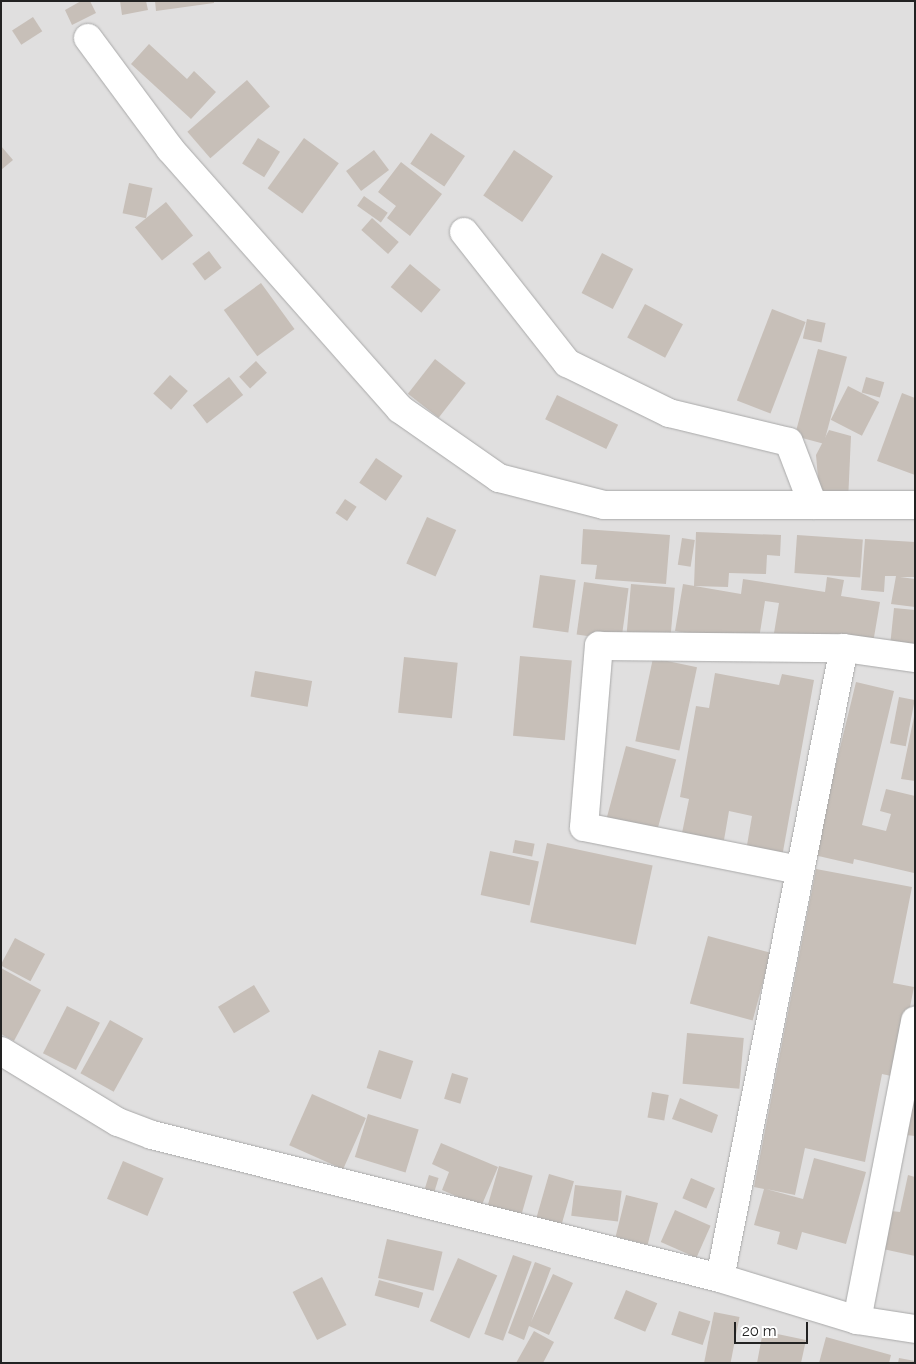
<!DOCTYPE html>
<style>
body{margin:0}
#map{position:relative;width:916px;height:1364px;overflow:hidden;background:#f2efe9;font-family:Raleway,sans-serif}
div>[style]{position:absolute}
.residential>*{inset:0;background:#e0dfdf;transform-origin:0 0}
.building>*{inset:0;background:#c7bfb8;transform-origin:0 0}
.roads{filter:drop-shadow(0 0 1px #a9a9a9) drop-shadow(0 0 1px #a9a9a9)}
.minor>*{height:28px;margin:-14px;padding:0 14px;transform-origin:14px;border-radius:14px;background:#fff}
span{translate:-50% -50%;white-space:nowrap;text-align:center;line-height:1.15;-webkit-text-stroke:4px #fff;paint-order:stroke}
.frame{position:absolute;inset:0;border:2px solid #222;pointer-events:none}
.scale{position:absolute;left:734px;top:1322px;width:74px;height:22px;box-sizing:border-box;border:2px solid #222;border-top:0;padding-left:6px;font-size:15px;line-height:18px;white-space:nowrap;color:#222;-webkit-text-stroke:4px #fff;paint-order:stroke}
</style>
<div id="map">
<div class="residential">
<div style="left:1px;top:1px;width:914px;height:1362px"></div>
</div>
<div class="building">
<div style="clip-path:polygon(81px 1px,90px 1px,96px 13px,72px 25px,65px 10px)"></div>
<div style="clip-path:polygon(120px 1px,146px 1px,148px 10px,122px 15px)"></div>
<div style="clip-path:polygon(155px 1px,214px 1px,214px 3px,156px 11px)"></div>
<div style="left:33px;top:17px;width:17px;height:25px;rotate:57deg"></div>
<div style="clip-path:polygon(149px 44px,187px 79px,194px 71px,216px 92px,191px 119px,131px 64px)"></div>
<div style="left:247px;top:80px;width:35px;height:79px;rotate:49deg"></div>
<div style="left:431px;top:133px;width:41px;height:37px;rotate:34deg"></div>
<div style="left:258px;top:138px;width:26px;height:30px;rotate:32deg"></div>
<div style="left:304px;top:138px;width:43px;height:62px;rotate:36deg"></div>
<div style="clip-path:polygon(1px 146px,13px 160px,1px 170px)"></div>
<div style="left:374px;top:150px;width:25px;height:35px;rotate:53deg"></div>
<div style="left:514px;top:150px;width:47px;height:55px;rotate:34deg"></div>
<div style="clip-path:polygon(401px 162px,442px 194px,410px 236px,387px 218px,396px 206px,378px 192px)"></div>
<div style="left:129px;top:183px;width:24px;height:31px;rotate:12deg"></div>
<div style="left:364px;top:196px;width:29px;height:12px;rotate:35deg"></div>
<div style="left:166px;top:202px;width:43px;height:40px;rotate:51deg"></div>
<div style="left:372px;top:218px;width:36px;height:16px;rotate:42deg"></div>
<div style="left:209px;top:251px;width:21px;height:21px;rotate:53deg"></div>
<div style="left:602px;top:253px;width:35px;height:45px;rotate:27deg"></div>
<div style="left:410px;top:264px;width:40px;height:30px;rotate:40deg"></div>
<div style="left:261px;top:283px;width:57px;height:46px;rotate:54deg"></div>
<div style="left:645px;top:304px;width:43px;height:38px;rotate:28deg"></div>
<div style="left:772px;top:309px;width:36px;height:98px;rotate:21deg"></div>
<div style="left:807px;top:319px;width:19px;height:20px;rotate:12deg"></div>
<div style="left:818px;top:349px;width:30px;height:90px;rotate:15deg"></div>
<div style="left:435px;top:359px;width:39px;height:44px;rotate:38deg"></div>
<div style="left:256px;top:361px;width:16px;height:23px;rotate:47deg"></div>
<div style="left:170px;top:375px;width:24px;height:25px;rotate:42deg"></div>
<div style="left:229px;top:377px;width:23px;height:46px;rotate:52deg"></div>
<div style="left:866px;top:377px;width:19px;height:16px;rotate:16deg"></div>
<div style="left:848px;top:386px;width:35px;height:38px;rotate:27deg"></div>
<div style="clip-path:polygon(902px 393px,915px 398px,915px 475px,877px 461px)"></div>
<div style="left:557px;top:395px;width:68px;height:27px;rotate:26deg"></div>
<div style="clip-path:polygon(829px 430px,851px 436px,848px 501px,820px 500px,816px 455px)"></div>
<div style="left:376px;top:458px;width:32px;height:30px;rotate:34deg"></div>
<div style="left:345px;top:499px;width:14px;height:17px;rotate:34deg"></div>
<div style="left:427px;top:517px;width:32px;height:51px;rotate:24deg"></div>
<div style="clip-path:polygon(583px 529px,670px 535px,666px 584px,595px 579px,597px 565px,581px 564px)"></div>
<div style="clip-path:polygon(696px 532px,781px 535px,780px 556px,767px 555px,766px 574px,729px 573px,728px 587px,694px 586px)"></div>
<div style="left:797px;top:535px;width:66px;height:38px;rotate:4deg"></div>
<div style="left:682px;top:538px;width:13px;height:27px;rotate:9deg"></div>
<div style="clip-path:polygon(865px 539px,915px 542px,915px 577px,900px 577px,915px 579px,915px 607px,891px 604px,896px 576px,885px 576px,884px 592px,861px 590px)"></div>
<div style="left:540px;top:575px;width:36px;height:53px;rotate:8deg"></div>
<div style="clip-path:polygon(827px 577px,844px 580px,841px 596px,880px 602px,872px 649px,774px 633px,779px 603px,765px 601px,758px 645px,675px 631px,683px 584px,741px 594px,743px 579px,825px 592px)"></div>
<div style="left:584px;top:582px;width:45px;height:53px;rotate:8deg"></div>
<div style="left:631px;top:584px;width:44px;height:52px;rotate:5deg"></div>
<div style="clip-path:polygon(894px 608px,915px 610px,915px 648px,890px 646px)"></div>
<div style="left:520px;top:656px;width:52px;height:80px;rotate:5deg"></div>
<div style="left:404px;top:657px;width:54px;height:56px;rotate:6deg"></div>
<div style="left:653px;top:658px;width:45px;height:85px;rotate:12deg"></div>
<div style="left:255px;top:671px;width:58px;height:26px;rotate:10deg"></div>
<div style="clip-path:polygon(715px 673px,779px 685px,782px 674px,814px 680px,782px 857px,746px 851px,752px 816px,729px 811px,724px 840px,682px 833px,689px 799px,680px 797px,696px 706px,709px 708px)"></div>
<div style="clip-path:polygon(856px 682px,894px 691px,862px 825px,886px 831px,891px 814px,880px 811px,886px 789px,915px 796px,914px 873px,854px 859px,853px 864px,814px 855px)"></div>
<div style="left:899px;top:697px;width:16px;height:47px;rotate:11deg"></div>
<div style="clip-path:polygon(915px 712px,915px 781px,901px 779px)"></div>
<div style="left:626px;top:746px;width:52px;height:81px;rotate:15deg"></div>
<div style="left:515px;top:840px;width:20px;height:13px;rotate:11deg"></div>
<div style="left:547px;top:843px;width:108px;height:81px;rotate:12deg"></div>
<div style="left:490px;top:851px;width:50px;height:45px;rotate:12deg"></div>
<div style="clip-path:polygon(816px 869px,912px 887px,893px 983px,914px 987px,896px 1077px,882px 1074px,865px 1162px,805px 1148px,795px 1195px,766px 1189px,803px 1199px,814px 1158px,866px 1172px,846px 1244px,802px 1232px,797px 1250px,777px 1244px,780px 1232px,754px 1225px,764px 1189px,754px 1187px)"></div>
<div style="left:708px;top:936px;width:65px;height:70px;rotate:15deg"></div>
<div style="left:15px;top:938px;width:34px;height:31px;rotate:28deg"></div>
<div style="clip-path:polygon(1px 968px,41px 990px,14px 1041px,1px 1034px)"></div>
<div style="left:254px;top:985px;width:31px;height:42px;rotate:59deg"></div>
<div style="left:67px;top:1006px;width:37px;height:53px;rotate:27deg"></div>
<div style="left:110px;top:1020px;width:38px;height:61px;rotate:29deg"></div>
<div style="left:687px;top:1033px;width:57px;height:51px;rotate:5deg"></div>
<div style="left:379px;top:1050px;width:36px;height:40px;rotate:18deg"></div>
<div style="left:452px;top:1073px;width:17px;height:27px;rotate:17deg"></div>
<div style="left:652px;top:1092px;width:17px;height:26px;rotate:10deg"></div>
<div style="left:312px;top:1094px;width:59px;height:56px;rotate:24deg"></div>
<div style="clip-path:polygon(915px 1096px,915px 1136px,906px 1135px)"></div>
<div style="clip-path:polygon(680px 1098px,718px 1115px,712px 1133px,672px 1119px)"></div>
<div style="left:368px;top:1114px;width:53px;height:45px;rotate:17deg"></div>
<div style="clip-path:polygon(441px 1143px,498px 1167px,481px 1207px,442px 1190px,449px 1172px,432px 1164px)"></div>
<div style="left:123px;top:1161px;width:44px;height:41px;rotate:23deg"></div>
<div style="left:499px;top:1166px;width:35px;height:41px;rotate:16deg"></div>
<div style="left:549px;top:1174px;width:26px;height:50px;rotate:16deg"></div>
<div style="left:429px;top:1175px;width:10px;height:18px;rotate:17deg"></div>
<div style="clip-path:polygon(908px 1175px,915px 1177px,915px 1256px,883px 1249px,891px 1211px,900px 1212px)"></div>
<div style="left:691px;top:1178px;width:26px;height:22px;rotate:23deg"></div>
<div style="left:575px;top:1185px;width:47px;height:31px;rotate:7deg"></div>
<div style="left:626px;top:1195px;width:33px;height:43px;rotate:14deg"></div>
<div style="left:675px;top:1210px;width:39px;height:35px;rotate:24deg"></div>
<div style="left:387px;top:1239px;width:57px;height:40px;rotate:13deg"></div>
<div style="left:513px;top:1255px;width:20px;height:84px;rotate:20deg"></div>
<div style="left:458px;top:1258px;width:43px;height:69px;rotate:24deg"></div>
<div style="clip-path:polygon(535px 1262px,551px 1268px,531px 1322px,553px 1274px,573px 1283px,549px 1335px,529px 1326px,524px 1340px,508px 1333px)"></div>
<div style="left:322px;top:1277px;width:54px;height:33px;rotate:63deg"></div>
<div style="left:379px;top:1280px;width:46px;height:16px;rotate:16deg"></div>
<div style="left:626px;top:1290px;width:34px;height:31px;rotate:23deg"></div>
<div style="left:679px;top:1311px;width:33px;height:25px;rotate:18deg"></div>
<div style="left:714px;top:1312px;width:26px;height:52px;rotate:11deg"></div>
<div style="clip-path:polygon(534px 1331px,554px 1342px,543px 1363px,516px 1363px)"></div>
<div style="clip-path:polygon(763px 1331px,806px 1340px,801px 1363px,757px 1363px)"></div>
<div style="clip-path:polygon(826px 1337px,891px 1355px,889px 1363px,819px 1363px)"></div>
<div style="clip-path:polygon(899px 1358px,915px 1361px,915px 1363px,898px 1363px)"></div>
</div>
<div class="roads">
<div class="minor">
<div style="left:88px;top:38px;width:138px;rotate:53.5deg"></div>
<div style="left:170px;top:149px;width:347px;rotate:48.5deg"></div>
<div style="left:400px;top:409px;width:121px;rotate:34.9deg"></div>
<div style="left:499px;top:478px;width:108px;rotate:14.4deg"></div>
<div style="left:604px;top:505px;width:311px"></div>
<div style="left:464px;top:232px;width:167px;rotate:51.8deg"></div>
<div style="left:567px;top:363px;width:114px;rotate:26.1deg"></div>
<div style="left:669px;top:413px;width:123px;rotate:13.6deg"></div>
<div style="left:789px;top:442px;width:67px;rotate:69.1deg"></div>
<div style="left:799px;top:870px;width:219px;rotate:-168.7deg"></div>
<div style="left:584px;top:827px;width:182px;rotate:-85.3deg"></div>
<div style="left:599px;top:646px;width:245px;rotate:0.5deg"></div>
<div style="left:844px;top:648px;width:72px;rotate:8deg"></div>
<div style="left:1px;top:1051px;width:137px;rotate:31.3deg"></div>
<div style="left:118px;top:1122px;width:36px;rotate:21deg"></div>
<div style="left:152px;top:1135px;width:586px;rotate:14.13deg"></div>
<div style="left:720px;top:1278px;width:143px;rotate:17deg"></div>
<div style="left:857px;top:1320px;width:59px;rotate:8.8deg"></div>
<div style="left:720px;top:1278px;width:642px;rotate:-78.87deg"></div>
<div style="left:857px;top:1320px;width:305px;rotate:-79deg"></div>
</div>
</div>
<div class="frame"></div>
<div class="scale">20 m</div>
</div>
